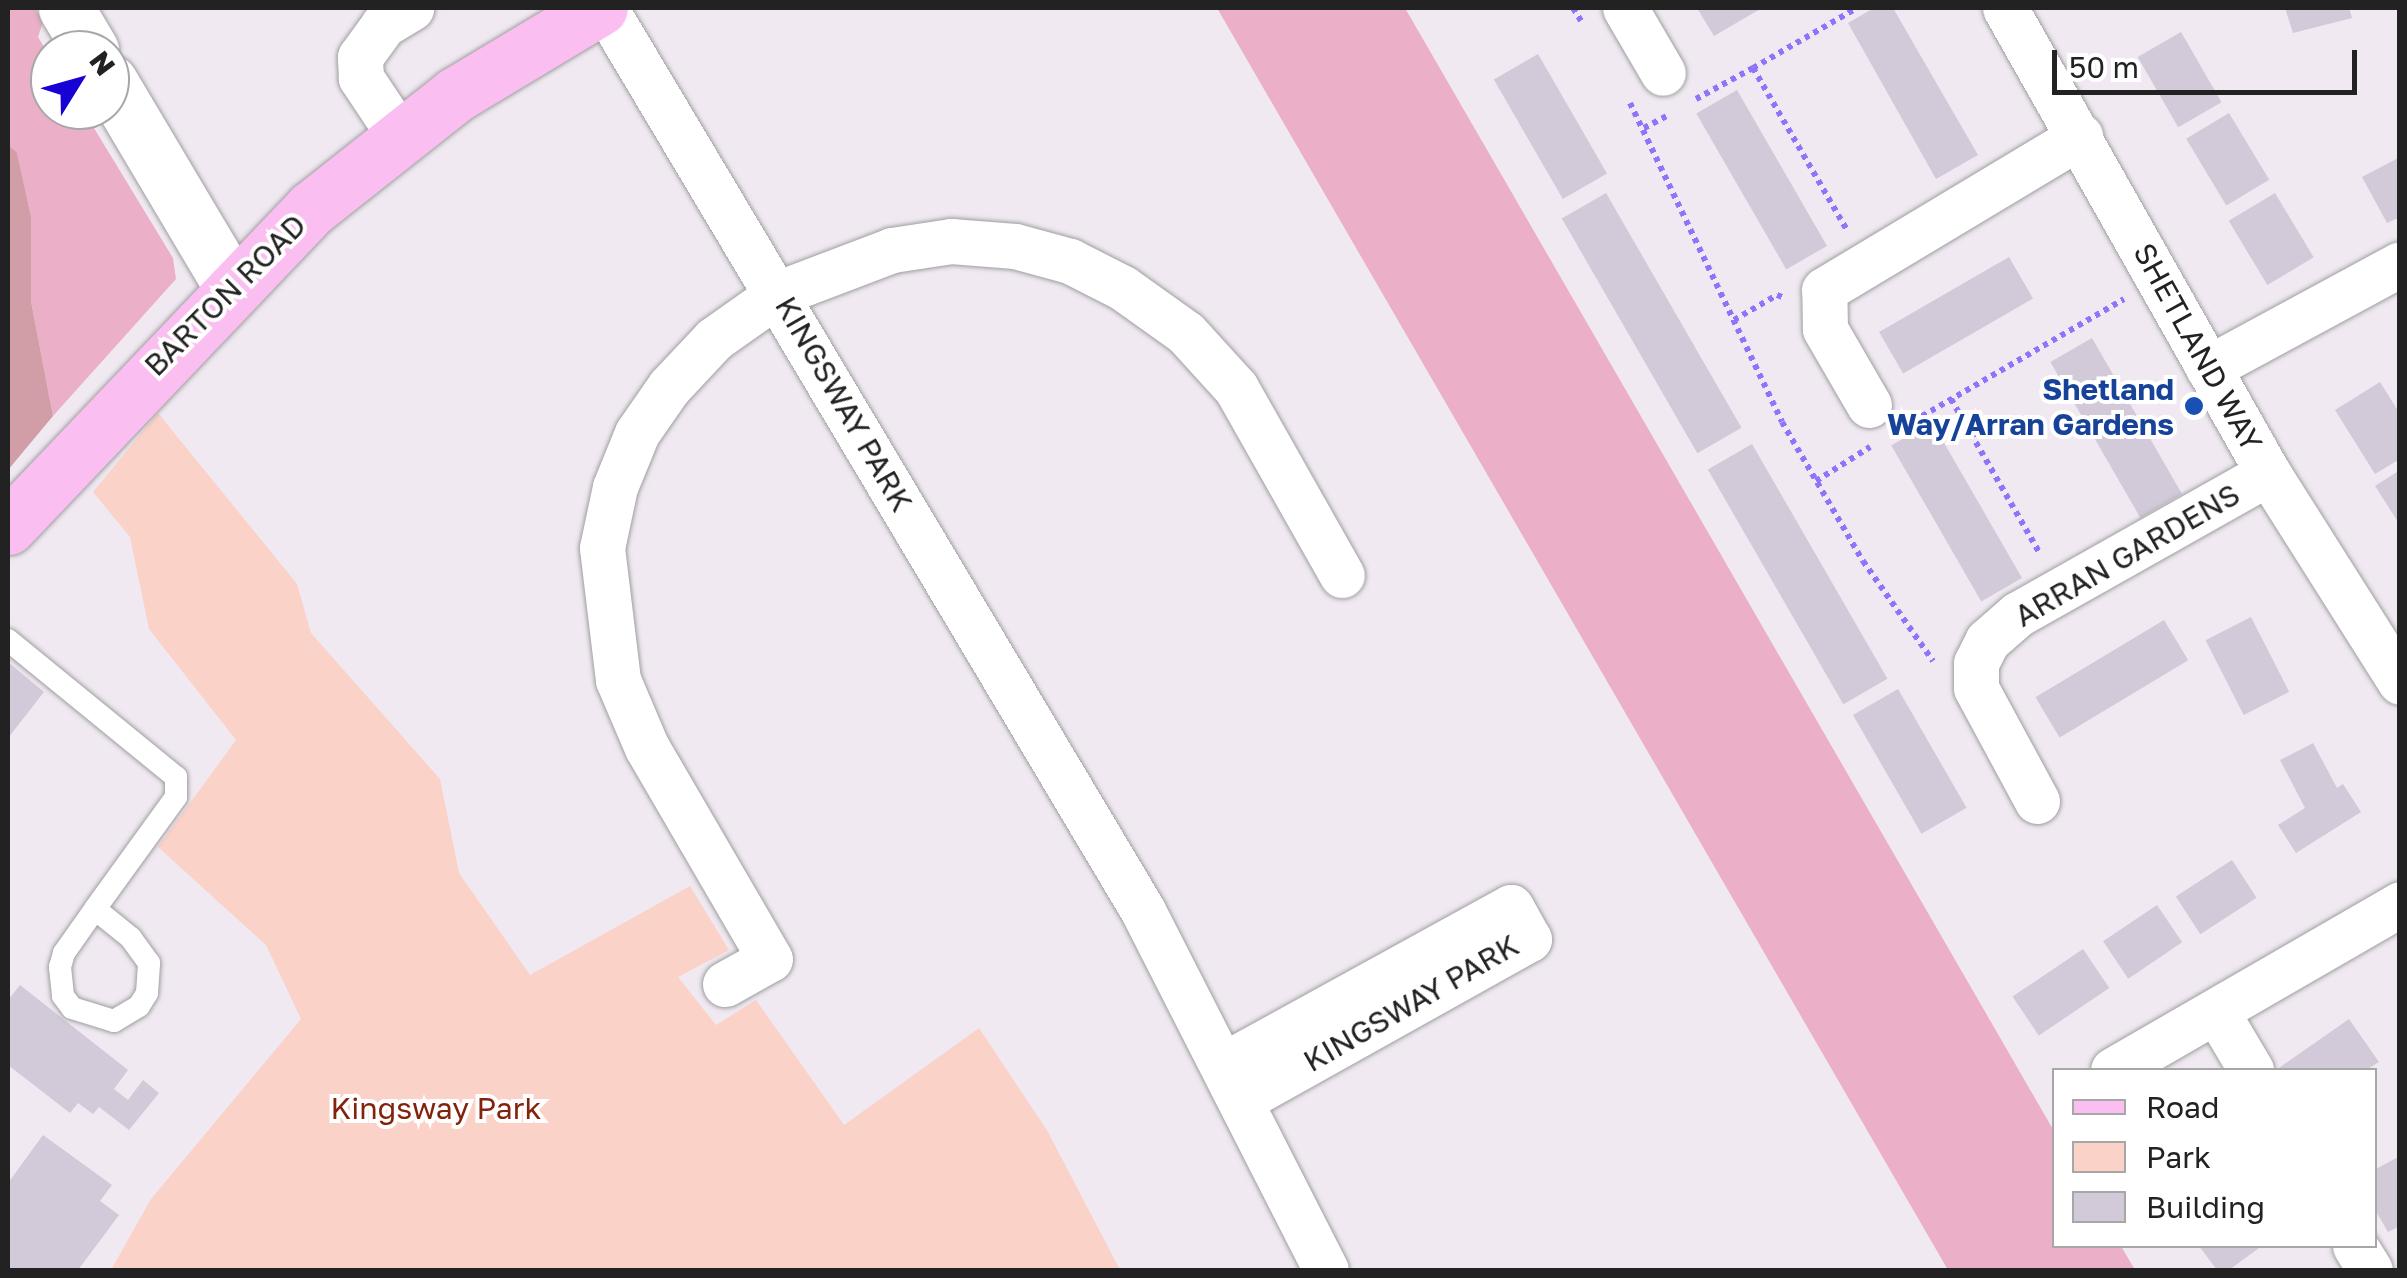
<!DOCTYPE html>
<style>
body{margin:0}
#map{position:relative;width:2407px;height:1278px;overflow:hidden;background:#f0e9f2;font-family:"Golos Text",sans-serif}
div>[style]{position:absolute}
.grass>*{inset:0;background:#ebb0c7}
.forest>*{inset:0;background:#d19ea8}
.park>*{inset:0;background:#fad2c8}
.building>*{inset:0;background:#d2c9d9;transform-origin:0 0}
.path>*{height:6px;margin-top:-3px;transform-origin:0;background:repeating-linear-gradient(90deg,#8f73f9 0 5px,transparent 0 10px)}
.roads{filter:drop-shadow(0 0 2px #9f9f9f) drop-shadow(0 0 2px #9f9f9f)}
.service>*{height:22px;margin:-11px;padding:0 11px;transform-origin:11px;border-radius:11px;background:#fff}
.minor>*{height:45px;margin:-22.5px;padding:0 22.5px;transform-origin:22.5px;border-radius:22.5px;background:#fff}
.tertiary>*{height:55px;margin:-27.5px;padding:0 27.5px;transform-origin:27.5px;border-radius:27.5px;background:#fff}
.secondary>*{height:55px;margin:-27.5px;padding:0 27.5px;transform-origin:27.5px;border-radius:27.5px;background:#fabff0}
.dots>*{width:28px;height:28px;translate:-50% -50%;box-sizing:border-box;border:5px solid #fff;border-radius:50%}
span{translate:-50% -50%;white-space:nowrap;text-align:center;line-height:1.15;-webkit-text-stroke:8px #fff;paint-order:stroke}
.street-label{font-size:30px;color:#222}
.transit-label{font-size:30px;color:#164399;font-weight:700}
.right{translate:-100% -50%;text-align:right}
.park-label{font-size:30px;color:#83230d}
.frame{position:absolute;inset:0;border:10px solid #222;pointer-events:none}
.legend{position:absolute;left:2052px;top:1068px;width:325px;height:180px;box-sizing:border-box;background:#fff;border:2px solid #a7a7a7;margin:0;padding:12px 18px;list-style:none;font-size:30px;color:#222}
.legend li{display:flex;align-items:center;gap:20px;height:50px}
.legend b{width:50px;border:2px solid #a7a7a7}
.north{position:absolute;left:30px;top:30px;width:100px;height:100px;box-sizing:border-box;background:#fff;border:2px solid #a7a7a7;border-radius:50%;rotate:53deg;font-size:28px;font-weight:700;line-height:40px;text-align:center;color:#222}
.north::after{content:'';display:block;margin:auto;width:35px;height:45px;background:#1801d3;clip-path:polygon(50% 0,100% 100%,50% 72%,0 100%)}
.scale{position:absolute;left:2052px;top:50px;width:305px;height:45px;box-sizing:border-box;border:5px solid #222;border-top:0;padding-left:12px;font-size:30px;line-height:35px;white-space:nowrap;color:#222;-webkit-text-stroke:8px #fff;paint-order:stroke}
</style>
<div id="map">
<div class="grass">
<div style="clip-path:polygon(8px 8px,35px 8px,43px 22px,38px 37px,50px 57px,50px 110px,83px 110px,173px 258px,176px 279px,53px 416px,31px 301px,31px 216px,17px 154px,8px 145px)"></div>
<div style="clip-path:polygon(1217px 8px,1405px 8px,2054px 1131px,2054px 1246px,2121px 1246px,2135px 1270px,1948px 1270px)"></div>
</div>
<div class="forest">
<div style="clip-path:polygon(8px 145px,17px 153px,31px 216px,31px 301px,53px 416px,8px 470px)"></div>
</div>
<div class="park">
<div style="clip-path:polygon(158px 413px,297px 584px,311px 633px,440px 779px,459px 873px,530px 975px,690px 886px,729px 950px,678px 977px,716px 1025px,756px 1000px,844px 1125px,979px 1028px,1048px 1132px,1120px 1270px,111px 1270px,151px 1199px,301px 1019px,266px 945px,158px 847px,236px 740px,149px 629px,130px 537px,93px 492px)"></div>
</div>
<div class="building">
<div style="clip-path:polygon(1697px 8px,1762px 8px,1714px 36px)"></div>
<div style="clip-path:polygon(1874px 8px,1893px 8px,1978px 155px,1936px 179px,1848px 23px)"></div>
<div style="clip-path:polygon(2285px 8px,2349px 8px,2352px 18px,2293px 33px)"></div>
<div style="left:2181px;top:32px;width:81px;height:50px;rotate:60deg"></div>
<div style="left:1538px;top:54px;width:138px;height:51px;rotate:60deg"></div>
<div style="left:1737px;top:90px;width:180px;height:47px;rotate:60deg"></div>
<div style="left:2229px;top:113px;width:78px;height:50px;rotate:59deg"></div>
<div style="clip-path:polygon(2400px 157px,2400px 217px,2387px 223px,2362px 177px)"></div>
<div style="left:1606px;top:193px;width:271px;height:51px;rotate:60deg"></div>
<div style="left:2275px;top:193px;width:75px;height:54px;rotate:59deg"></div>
<div style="left:2009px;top:257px;width:48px;height:150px;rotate:60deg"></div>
<div style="left:2092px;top:338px;width:180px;height:48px;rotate:60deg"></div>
<div style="clip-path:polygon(2380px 382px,2400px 414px,2400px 459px,2375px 474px,2335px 410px)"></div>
<div style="left:1932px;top:422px;width:180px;height:47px;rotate:60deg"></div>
<div style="left:1752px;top:444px;width:271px;height:51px;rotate:60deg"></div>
<div style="clip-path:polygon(2400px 470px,2400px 525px,2375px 486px)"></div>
<div style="left:2251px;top:617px;width:84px;height:51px;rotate:63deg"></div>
<div style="left:2164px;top:620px;width:47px;height:150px;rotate:59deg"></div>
<div style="clip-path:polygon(8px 662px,44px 692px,8px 738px)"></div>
<div style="left:1898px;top:689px;width:137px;height:52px;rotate:60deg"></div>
<div style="clip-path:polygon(2313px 743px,2337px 788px,2343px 784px,2361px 812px,2296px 853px,2278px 825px,2305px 808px,2280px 760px)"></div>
<div style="left:2232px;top:860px;width:45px;height:67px;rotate:57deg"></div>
<div style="left:2157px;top:905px;width:45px;height:65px;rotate:56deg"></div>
<div style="left:2083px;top:949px;width:47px;height:85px;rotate:56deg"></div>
<div style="clip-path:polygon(20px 985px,128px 1070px,114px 1089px,128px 1100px,143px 1080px,159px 1093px,129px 1130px,99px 1107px,93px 1114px,78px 1103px,70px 1113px,8px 1065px,8px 1000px)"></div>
<div style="clip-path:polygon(2349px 1019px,2379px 1062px,2366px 1070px,2276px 1070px)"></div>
<div style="clip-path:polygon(43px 1135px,112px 1185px,100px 1201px,119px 1215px,78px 1270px,8px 1270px,8px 1183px)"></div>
<div style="clip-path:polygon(2400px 1156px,2400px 1226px,2388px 1232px,2374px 1208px,2374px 1170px)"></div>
<div style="clip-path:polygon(2199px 1246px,2257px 1246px,2259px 1248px,2229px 1270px,2217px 1270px)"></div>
</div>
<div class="path">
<div style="left:1573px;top:8px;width:19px;rotate:58deg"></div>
<div style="left:1753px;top:68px;width:120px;rotate:-30deg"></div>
<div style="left:1696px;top:99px;width:65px;rotate:-28.5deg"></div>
<div style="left:1753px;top:68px;width:187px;rotate:59.9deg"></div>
<div style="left:1630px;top:103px;width:353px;rotate:64.5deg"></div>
<div style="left:1782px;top:422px;width:161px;rotate:59.8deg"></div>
<div style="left:1863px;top:561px;width:122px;rotate:55deg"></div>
<div style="left:1644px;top:128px;width:27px;rotate:-28deg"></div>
<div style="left:1734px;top:320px;width:50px;rotate:-30.2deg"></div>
<div style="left:1777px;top:295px;width:9px;rotate:21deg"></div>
<div style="left:1951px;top:399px;width:179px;rotate:60.1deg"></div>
<div style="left:1905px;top:426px;width:253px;rotate:-30.1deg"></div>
<div style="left:1816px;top:481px;width:64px;rotate:-32.2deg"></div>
</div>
<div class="roads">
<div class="service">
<div style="left:8px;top:640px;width:217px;rotate:39.2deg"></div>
<div style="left:176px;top:777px;width:20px;rotate:90deg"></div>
<div style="left:176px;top:797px;width:138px;rotate:125.9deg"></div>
<div style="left:95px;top:909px;width:54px;rotate:125.2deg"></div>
<div style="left:64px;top:953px;width:15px;rotate:106deg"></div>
<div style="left:60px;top:967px;width:29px;rotate:84deg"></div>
<div style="left:63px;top:996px;width:15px;rotate:53deg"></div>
<div style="left:72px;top:1008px;width:44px;rotate:17.2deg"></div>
<div style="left:114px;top:1021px;width:29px;rotate:-31deg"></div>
<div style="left:139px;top:1006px;width:15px;rotate:-58deg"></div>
<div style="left:147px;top:993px;width:30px;rotate:-86deg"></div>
<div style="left:149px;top:963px;width:31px;rotate:-126deg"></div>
<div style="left:131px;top:938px;width:46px;rotate:-141.1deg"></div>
</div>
<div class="minor">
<div style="left:605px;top:8px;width:1051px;rotate:59.21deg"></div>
<div style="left:1143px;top:911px;width:403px;rotate:63deg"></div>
<div style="left:1625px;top:8px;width:75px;rotate:59.7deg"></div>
<div style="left:2005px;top:8px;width:534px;rotate:60.51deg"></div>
<div style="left:2268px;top:473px;width:247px;rotate:57.7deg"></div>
<div style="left:399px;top:135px;width:69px;rotate:-123.7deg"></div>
<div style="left:361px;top:78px;width:21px;rotate:-93deg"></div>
<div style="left:360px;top:57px;width:39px;rotate:-54deg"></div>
<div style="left:383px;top:25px;width:33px;rotate:-31deg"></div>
<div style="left:2208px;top:368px;width:218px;rotate:-28.4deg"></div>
<div style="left:1869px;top:405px;width:88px;rotate:-120.1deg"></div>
<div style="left:1825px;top:329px;width:39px;rotate:-91deg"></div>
<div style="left:1824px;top:290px;width:299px;rotate:-31deg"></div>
<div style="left:2037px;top:801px;width:128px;rotate:-118.4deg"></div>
<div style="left:1976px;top:688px;width:25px;rotate:-90deg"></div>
<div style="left:1976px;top:663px;width:25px;rotate:-63deg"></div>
<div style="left:1987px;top:641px;width:41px;rotate:-41.1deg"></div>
<div style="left:2018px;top:614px;width:287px;rotate:-29.4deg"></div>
<div style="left:725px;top:984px;width:51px;rotate:-29.1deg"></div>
<div style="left:770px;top:959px;width:244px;rotate:-120.2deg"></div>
<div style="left:647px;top:748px;width:74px;rotate:-113.1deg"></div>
<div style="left:618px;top:680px;width:133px;rotate:-96.9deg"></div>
<div style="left:602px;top:548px;width:62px;rotate:-78deg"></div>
<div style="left:615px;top:487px;width:58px;rotate:-67.8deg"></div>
<div style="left:637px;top:433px;width:56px;rotate:-55.2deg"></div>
<div style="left:669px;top:387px;width:66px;rotate:-46.8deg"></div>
<div style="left:714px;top:339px;width:80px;rotate:-35.3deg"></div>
<div style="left:779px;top:293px;width:121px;rotate:-20.8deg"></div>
<div style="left:892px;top:250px;width:60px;rotate:-8.7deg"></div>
<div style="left:951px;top:241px;width:64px;rotate:4.5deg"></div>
<div style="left:1015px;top:246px;width:57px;rotate:15.3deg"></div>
<div style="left:1070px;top:261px;width:59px;rotate:27deg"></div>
<div style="left:1123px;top:288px;width:77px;rotate:35.5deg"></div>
<div style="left:1186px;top:333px;width:74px;rotate:47.7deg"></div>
<div style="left:1236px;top:388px;width:215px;rotate:60.5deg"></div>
<div style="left:2216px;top:1011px;width:69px;rotate:59.3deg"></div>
<div style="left:1225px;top:1064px;width:326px;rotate:-28.8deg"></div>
<div style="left:1511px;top:907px;width:37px;rotate:61deg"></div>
<div style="left:1529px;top:939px;width:328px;rotate:150.8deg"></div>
<div style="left:2113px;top:1070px;width:332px;rotate:-30deg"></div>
<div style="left:2355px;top:1246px;width:28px;rotate:58deg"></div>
</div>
<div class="tertiary">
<div style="left:66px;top:8px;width:49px;rotate:59.2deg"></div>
<div style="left:110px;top:82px;width:237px;rotate:59.3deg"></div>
</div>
<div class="secondary">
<div style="left:8px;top:527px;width:441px;rotate:-46.4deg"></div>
<div style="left:312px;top:208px;width:182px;rotate:-38.3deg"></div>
<div style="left:455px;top:95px;width:169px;rotate:-31deg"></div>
</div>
</div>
<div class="dots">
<div style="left:2194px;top:406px;background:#1a4fb4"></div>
</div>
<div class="street-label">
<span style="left:225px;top:295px;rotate:-45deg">BARTON ROAD</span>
<span style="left:2198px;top:347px;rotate:61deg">SHETLAND WAY</span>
<span style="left:844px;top:404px;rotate:60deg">KINGSWAY PARK</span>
<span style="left:2127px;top:555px;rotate:-30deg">ARRAN GARDENS</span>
<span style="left:1411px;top:1003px;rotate:-30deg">KINGSWAY PARK</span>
</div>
<div class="transit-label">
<span class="right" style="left:2174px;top:406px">Shetland<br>Way/Arran Gardens</span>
</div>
<div class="park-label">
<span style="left:436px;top:1108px">Kingsway Park</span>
</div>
<div class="frame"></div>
<ul class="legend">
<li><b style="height:12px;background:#fabff0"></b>Road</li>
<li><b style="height:28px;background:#fad2c8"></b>Park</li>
<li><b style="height:28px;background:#d2c9d9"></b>Building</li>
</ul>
<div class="north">N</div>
<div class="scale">50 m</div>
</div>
